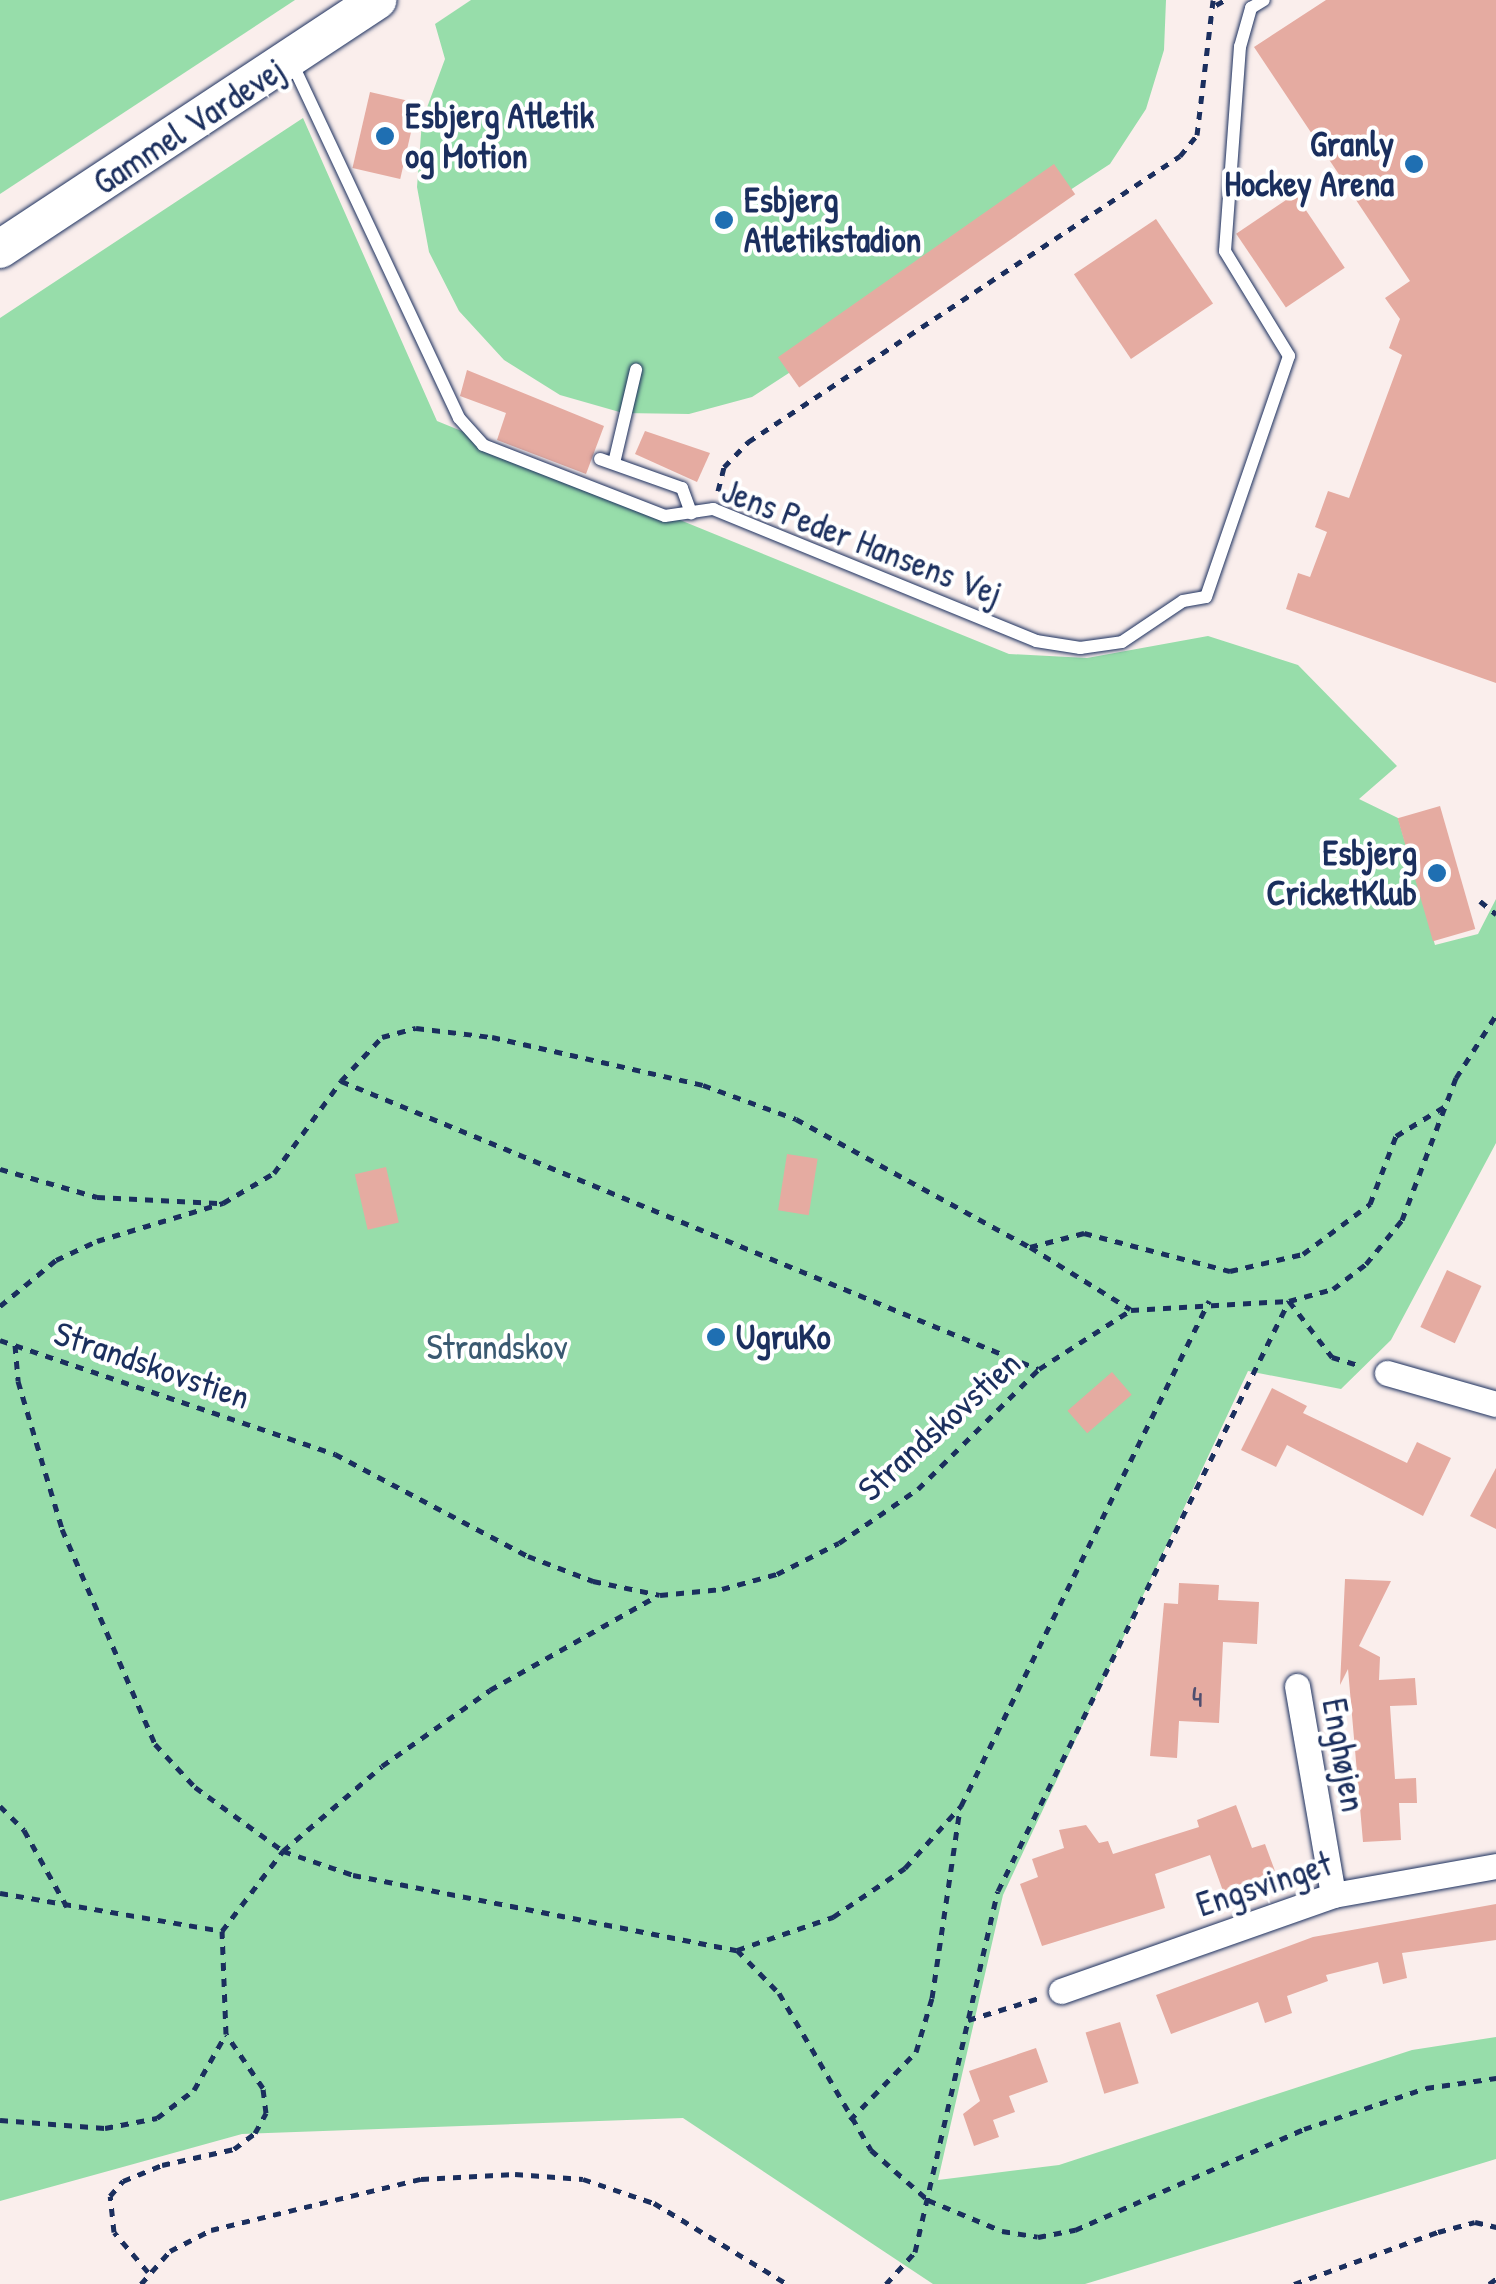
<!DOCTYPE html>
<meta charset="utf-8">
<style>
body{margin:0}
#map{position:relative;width:1496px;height:2284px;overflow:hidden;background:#faeeec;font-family:"Patrick Hand",sans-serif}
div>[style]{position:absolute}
.green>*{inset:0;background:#97ddaa}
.building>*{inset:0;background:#e5aba1;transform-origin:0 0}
.path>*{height:5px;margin-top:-2.5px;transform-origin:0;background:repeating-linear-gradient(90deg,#1b2f5e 0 8px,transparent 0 16px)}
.roads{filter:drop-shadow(0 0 2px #1b2f5e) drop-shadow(0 0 2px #1b2f5e)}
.lane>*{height:12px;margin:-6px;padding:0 6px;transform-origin:6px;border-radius:6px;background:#fff}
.street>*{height:25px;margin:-12.5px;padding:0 12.5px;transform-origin:12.5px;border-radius:12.5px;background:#fff}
.secondary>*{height:38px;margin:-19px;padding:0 19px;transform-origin:19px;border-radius:19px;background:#fff}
.dots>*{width:28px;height:28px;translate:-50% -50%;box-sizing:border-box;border:5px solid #fff;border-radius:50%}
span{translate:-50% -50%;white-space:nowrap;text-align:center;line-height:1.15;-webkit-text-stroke:8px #fff;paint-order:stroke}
.number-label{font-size:30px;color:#4e4e6f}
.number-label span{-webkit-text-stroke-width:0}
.poi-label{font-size:35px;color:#1b2f5e;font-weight:700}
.left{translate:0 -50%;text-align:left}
.right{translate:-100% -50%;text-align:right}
.street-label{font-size:35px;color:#1b2f5e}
.park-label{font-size:35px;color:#3a5a71}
</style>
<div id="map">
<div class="green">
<div style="clip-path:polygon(0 0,295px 0,0 194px)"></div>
<div style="clip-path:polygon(471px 0,1166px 0,1164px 50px,1146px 109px,1110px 164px,752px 397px,689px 414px,623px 413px,560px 395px,504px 360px,459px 311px,429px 252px,417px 187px,422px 121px,445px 59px,435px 24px)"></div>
<div style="clip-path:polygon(303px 118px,437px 421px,1009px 654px,1087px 658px,1208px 636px,1298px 665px,1397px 766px,1359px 799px,1398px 818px,1435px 945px,1478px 934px,1496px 899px,1496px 1143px,1391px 1340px,1341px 1389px,1248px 1371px,1003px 1895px,938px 2180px,1059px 2165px,1412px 2050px,1496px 2037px,1496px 2159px,1085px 2284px,933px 2284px,683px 2118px,242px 2134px,0 2201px,0 318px)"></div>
</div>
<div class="building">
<div style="clip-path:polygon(1326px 0,1496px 0,1496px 683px,1286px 609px,1298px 573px,1310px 577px,1327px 532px,1315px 527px,1328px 491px,1349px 498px,1402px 355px,1389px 348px,1400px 319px,1385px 298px,1410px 281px,1254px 47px)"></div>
<div style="left:370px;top:92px;width:49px;height:78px;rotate:13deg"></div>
<div style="left:1054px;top:164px;width:37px;height:337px;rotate:55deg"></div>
<div style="left:1295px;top:194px;width:89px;height:71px;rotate:56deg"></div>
<div style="left:1156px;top:219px;width:102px;height:99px;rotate:56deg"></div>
<div style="clip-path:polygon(467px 370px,604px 426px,586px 474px,497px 440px,506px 413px,460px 396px)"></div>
<div style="clip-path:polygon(645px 431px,710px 453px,697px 482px,635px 454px)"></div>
<div style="left:1440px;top:806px;width:128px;height:44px;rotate:74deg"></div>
<div style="left:787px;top:1154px;width:31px;height:57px;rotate:9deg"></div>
<div style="left:386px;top:1167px;width:57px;height:32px;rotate:77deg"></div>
<div style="left:1447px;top:1270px;width:38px;height:63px;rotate:25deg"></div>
<div style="left:1112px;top:1372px;width:30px;height:59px;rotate:49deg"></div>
<div style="clip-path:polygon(1272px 1388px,1307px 1406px,1303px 1413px,1407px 1463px,1417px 1442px,1451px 1458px,1423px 1516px,1287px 1445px,1276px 1467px,1241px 1450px)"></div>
<div style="clip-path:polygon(1496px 1468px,1496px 1529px,1470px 1516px)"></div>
<div style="clip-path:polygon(1345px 1579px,1391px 1581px,1359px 1646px,1380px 1657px,1379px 1680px,1415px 1678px,1417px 1705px,1390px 1706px,1395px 1779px,1416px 1778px,1417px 1803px,1399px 1803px,1401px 1840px,1363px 1842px,1348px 1669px,1340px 1685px)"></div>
<div style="clip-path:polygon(1179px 1583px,1219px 1585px,1218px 1600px,1259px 1602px,1257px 1644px,1223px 1642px,1219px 1723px,1179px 1721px,1177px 1758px,1150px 1756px,1164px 1603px,1178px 1604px)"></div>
<div style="clip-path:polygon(1236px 1805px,1252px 1848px,1265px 1844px,1275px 1871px,1223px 1891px,1210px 1855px,1155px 1874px,1165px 1908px,1042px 1946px,1020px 1884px,1038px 1877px,1032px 1859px,1064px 1848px,1059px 1830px,1086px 1825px,1099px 1843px,1108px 1841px,1113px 1854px,1199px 1827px,1197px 1820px)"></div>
<div style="clip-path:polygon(1496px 1904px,1496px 1940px,1402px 1953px,1407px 1978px,1383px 1984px,1378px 1962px,1326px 1975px,1328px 1981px,1287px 1996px,1292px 2013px,1265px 2023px,1258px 2002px,1171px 2034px,1156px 1995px,1313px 1937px)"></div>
<div style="left:1120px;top:2022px;width:64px;height:36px;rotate:73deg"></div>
<div style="clip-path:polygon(1036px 2048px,1048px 2082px,1009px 2096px,1015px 2112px,993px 2120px,999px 2137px,974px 2146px,963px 2114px,980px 2101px,969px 2071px)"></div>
</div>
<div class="path">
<div style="left:1216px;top:5px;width:10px;rotate:-29deg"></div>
<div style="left:718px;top:491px;width:25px;rotate:-76deg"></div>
<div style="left:724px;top:467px;width:35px;rotate:-46deg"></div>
<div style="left:748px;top:442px;width:518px;rotate:-33.51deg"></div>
<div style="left:1180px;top:156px;width:27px;rotate:-51deg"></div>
<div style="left:1197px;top:135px;width:136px;rotate:-83.2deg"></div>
<div style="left:1480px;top:901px;width:21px;rotate:39deg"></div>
<div style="left:341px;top:1081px;width:60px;rotate:-47deg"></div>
<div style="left:382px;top:1037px;width:35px;rotate:-15deg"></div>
<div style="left:416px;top:1028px;width:77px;rotate:6.8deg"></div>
<div style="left:492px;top:1037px;width:216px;rotate:12.8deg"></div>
<div style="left:703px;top:1085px;width:99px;rotate:20.1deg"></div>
<div style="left:796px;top:1119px;width:267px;rotate:28.7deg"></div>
<div style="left:1030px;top:1247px;width:118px;rotate:31.8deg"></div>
<div style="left:0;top:1169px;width:101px;rotate:16.1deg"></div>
<div style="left:97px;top:1197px;width:121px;rotate:2.8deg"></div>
<div style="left:1030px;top:1247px;width:56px;rotate:-14.5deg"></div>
<div style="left:1084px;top:1233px;width:151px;rotate:14.6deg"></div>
<div style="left:1230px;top:1271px;width:75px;rotate:-13.1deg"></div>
<div style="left:1303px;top:1254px;width:84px;rotate:-36.7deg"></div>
<div style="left:1370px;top:1204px;width:73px;rotate:-69.1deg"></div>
<div style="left:1396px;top:1136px;width:60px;rotate:-31.3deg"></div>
<div style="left:1289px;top:1301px;width:71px;rotate:52.5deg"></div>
<div style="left:1332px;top:1357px;width:31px;rotate:17deg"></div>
<div style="left:0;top:1306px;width:72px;rotate:-39.4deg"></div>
<div style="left:56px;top:1260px;width:45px;rotate:-24.9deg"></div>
<div style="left:97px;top:1241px;width:132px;rotate:-16.8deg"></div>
<div style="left:223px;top:1203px;width:59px;rotate:-30.5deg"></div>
<div style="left:274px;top:1173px;width:114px;rotate:-53.9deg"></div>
<div style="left:341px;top:1081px;width:754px;rotate:22.45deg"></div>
<div style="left:0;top:1340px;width:354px;rotate:18.8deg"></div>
<div style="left:335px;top:1454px;width:218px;rotate:27.9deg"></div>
<div style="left:528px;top:1556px;width:70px;rotate:21deg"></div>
<div style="left:593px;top:1581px;width:68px;rotate:11.8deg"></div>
<div style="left:660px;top:1595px;width:62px;rotate:-5.5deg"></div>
<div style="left:722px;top:1589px;width:57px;rotate:-15.3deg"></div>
<div style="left:777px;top:1574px;width:69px;rotate:-26.6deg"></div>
<div style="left:839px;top:1543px;width:96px;rotate:-34.4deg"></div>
<div style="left:918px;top:1489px;width:170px;rotate:-44.8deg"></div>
<div style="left:1039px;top:1369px;width:109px;rotate:-32.7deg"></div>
<div style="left:1131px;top:1310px;width:158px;rotate:-3.3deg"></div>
<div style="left:1289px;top:1301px;width:46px;rotate:-15.3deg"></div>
<div style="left:1333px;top:1289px;width:41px;rotate:-37.1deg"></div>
<div style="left:1366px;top:1264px;width:57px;rotate:-50.7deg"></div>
<div style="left:1402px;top:1220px;width:152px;rotate:-69.2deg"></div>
<div style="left:1456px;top:1078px;width:75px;rotate:-57.6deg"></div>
<div style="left:15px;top:1345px;width:36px;rotate:85deg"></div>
<div style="left:18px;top:1381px;width:154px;rotate:73.4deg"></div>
<div style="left:62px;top:1529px;width:234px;rotate:66.6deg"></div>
<div style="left:155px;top:1744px;width:59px;rotate:47.1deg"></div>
<div style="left:195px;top:1787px;width:109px;rotate:36deg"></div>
<div style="left:283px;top:1851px;width:74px;rotate:18.9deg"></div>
<div style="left:353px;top:1875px;width:391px;rotate:11.1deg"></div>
<div style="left:737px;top:1950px;width:60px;rotate:45.7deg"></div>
<div style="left:779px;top:1993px;width:182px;rotate:59.6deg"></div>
<div style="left:871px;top:2150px;width:76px;rotate:41.3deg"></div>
<div style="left:928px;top:2200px;width:80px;rotate:22.7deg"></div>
<div style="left:1002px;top:2231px;width:36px;rotate:9deg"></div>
<div style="left:1038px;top:2237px;width:38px;rotate:-11deg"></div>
<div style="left:1075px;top:2230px;width:250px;rotate:-23.8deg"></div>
<div style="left:1304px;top:2129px;width:129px;rotate:-18.6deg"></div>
<div style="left:1426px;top:2088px;width:71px;rotate:-8.1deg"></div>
<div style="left:0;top:1806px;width:34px;rotate:45deg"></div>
<div style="left:24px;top:1830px;width:88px;rotate:60.8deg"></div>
<div style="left:0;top:1893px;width:225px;rotate:9.7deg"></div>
<div style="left:737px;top:1950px;width:102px;rotate:-19deg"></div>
<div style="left:833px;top:1917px;width:87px;rotate:-34.2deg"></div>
<div style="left:905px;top:1868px;width:84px;rotate:-47.9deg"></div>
<div style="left:961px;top:1806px;width:563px;rotate:-63.84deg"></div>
<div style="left:968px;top:2020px;width:74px;rotate:-17.2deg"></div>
<div style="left:0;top:2120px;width:105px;rotate:4.4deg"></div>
<div style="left:105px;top:2128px;width:53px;rotate:-10.9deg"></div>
<div style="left:157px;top:2118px;width:46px;rotate:-37.1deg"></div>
<div style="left:194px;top:2090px;width:64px;rotate:-60.3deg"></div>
<div style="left:226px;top:2034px;width:103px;rotate:-92.2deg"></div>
<div style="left:222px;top:1931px;width:101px;rotate:-52.7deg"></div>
<div style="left:283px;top:1851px;width:130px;rotate:-40.6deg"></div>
<div style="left:382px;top:1766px;width:132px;rotate:-35.1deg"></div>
<div style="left:490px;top:1690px;width:192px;rotate:-29.4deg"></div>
<div style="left:850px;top:2120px;width:95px;rotate:-45.9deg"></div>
<div style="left:916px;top:2052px;width:56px;rotate:-73.5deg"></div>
<div style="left:932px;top:1998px;width:191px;rotate:-81.6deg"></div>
<div style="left:148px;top:2272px;width:52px;rotate:-130.4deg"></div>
<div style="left:114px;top:2232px;width:36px;rotate:-96deg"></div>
<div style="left:110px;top:2196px;width:20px;rotate:-49deg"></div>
<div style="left:123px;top:2181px;width:42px;rotate:-22.3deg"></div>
<div style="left:162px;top:2165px;width:74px;rotate:-12.5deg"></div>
<div style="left:234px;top:2149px;width:26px;rotate:-37deg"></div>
<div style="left:255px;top:2133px;width:23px;rotate:-61deg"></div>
<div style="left:266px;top:2113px;width:25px;rotate:-97deg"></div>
<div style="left:263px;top:2088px;width:65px;rotate:-124.4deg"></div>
<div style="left:141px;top:2284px;width:44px;rotate:-48.7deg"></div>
<div style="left:170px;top:2251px;width:46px;rotate:-27.1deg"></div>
<div style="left:211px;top:2230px;width:216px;rotate:-13.7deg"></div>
<div style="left:421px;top:2179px;width:94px;rotate:-3deg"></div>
<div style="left:515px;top:2174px;width:68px;rotate:4.2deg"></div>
<div style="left:583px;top:2179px;width:75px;rotate:18.7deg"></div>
<div style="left:654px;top:2203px;width:156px;rotate:31.3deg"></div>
<div style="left:886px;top:2284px;width:43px;rotate:-47.8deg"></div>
<div style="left:915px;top:2252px;width:370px;rotate:-77.1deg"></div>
<div style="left:998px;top:1891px;width:658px;rotate:-63.75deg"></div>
<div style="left:1294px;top:2284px;width:153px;rotate:-19.9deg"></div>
<div style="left:1438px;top:2232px;width:38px;rotate:-15deg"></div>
<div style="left:1475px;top:2222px;width:22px;rotate:13deg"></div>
<div style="left:1489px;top:2284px;width:9px;rotate:-36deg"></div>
</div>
<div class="roads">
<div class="lane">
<div style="left:292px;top:63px;width:392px;rotate:64.8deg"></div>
<div style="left:459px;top:418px;width:36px;rotate:48deg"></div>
<div style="left:483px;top:445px;width:195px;rotate:21.3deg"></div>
<div style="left:665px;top:516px;width:49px;rotate:-8.3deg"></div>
<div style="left:713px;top:509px;width:349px;rotate:22.2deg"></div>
<div style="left:1036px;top:641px;width:45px;rotate:9deg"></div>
<div style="left:1080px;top:648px;width:42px;rotate:-8.1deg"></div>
<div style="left:1122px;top:642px;width:73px;rotate:-33.9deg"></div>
<div style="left:1183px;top:601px;width:23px;rotate:-10deg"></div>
<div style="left:1206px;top:597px;width:255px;rotate:-71deg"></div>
<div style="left:1289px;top:356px;width:123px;rotate:-121.4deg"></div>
<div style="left:1225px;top:251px;width:205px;rotate:-85.8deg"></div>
<div style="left:1240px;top:47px;width:41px;rotate:-74.2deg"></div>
<div style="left:1251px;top:8px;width:15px;rotate:-32deg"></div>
<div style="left:600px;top:459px;width:87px;rotate:19.5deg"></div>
<div style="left:682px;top:488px;width:27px;rotate:70deg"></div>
<div style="left:614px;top:463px;width:96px;rotate:-76.7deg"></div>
</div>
<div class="street">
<div style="left:1387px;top:1373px;width:113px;rotate:15.9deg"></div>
<div style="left:1297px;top:1686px;width:212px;rotate:80.2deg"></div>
<div style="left:1061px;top:1991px;width:288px;rotate:-19.4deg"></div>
<div style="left:1333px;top:1895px;width:166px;rotate:-10.1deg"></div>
</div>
<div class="secondary">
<div style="left:0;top:249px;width:452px;rotate:-33.4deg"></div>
</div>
</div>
<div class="dots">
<div style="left:385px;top:136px;background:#1f6fb2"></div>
<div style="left:1414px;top:164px;background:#1f6fb2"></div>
<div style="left:724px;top:220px;background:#1f6fb2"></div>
<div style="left:1437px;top:873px;background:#1f6fb2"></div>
<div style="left:716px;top:1337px;background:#1f6fb2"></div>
</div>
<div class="number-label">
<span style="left:1197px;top:1696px">4</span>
</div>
<div class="poi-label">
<span class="left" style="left:405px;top:136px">Esbjerg Atletik<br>og Motion</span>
<span class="right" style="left:1394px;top:164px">Granly<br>Hockey Arena</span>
<span class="left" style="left:744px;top:220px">Esbjerg<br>Atletikstadion</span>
<span class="right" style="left:1417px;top:873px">Esbjerg<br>CricketKlub</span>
<span class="left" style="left:736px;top:1337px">UgruKo</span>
</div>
<div class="street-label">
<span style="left:189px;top:126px;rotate:-33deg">Gammel Vardevej</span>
<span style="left:862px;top:542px;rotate:21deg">Jens Peder Hansens Vej</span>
<span style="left:152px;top:1365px;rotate:19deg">Strandskovstien</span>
<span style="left:939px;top:1426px;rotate:-42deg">Strandskovstien</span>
<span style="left:1344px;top:1755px;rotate:80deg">Enghøjen</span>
<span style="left:1264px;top:1884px;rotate:-18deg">Engsvinget</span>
</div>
<div class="park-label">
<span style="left:497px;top:1347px">Strandskov</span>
</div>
</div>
